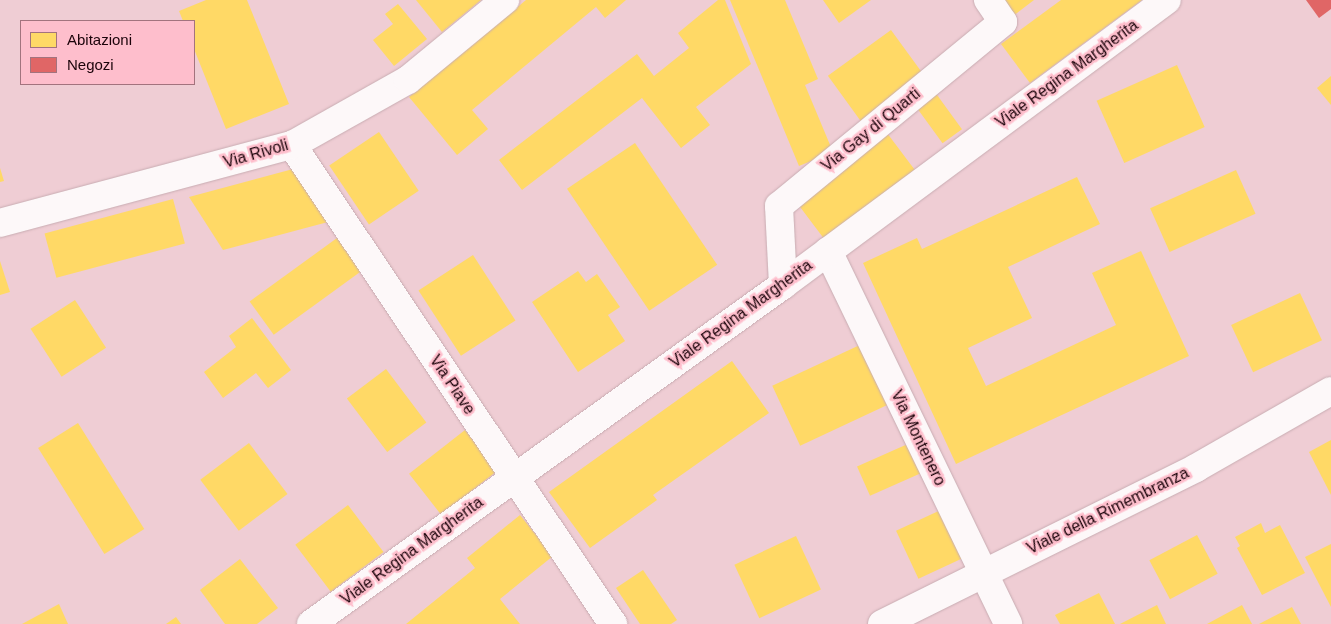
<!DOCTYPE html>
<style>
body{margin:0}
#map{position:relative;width:1331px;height:624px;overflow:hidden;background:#efcdd4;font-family:Arial,sans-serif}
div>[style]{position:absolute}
.homes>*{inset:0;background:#ffd966;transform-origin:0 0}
.shops>*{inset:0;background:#e06666}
.roads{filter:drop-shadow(0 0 1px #c8acb2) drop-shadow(0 0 1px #c8acb2)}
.minor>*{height:28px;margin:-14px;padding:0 14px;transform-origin:14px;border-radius:14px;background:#fdf8f9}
span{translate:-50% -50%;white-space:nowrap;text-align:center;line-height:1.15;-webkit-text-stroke:5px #febecc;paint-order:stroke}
.street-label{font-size:16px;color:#1b030a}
.legend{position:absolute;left:20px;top:20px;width:175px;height:65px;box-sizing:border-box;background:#febecc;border:1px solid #a3737e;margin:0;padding:6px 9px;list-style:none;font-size:15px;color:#1b030a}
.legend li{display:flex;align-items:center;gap:10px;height:25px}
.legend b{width:25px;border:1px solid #a3737e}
</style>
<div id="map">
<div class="homes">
<div style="clip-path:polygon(206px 0,247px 0,289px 104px,226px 129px,194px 49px,194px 21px,183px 21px,179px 11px)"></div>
<div style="clip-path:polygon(416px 0,481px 0,442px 32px)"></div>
<div style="clip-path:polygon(526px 0,626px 0,605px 18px,596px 7px,472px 110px,488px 129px,457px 155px,409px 97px)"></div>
<div style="clip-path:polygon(718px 0,725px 0,751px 64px,696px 107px,710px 125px,681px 148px,642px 98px,522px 190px,499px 160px,637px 54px,654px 76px,689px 48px,678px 33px)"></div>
<div style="clip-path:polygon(730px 0,785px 0,818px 79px,805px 85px,833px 152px,799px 166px)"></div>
<div style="clip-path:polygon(823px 0,871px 0,839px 23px)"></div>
<div style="clip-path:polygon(1002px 0,1034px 0,1013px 16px)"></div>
<div style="clip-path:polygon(1061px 0,1142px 0,1030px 83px,1001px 44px)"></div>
<div style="clip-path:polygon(398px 4px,427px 39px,394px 66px,373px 40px,393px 24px,385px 14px)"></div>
<div style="left:891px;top:30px;width:57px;height:78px;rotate:54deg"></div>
<div style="left:1177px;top:65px;width:68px;height:88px;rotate:66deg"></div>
<div style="clip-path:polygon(1331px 76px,1331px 105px,1317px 88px)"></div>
<div style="left:932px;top:88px;width:51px;height:24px;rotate:54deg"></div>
<div style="left:379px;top:132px;width:71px;height:60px;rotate:56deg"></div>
<div style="left:887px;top:133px;width:46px;height:114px;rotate:53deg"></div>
<div style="left:635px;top:143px;width:147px;height:82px;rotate:56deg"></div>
<div style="clip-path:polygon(0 168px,4px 181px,0 182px)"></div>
<div style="clip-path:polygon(293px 169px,328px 222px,223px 250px,189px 197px)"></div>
<div style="left:1236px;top:170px;width:48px;height:94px;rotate:66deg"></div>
<div style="clip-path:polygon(1077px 177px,1100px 224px,1008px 267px,1032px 318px,968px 348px,986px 386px,1116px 325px,1092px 273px,1141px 251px,1189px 356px,956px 464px,863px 263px,917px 238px,922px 249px)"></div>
<div style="left:173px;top:199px;width:46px;height:133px;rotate:75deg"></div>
<div style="left:337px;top:238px;width:41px;height:108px;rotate:54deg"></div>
<div style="left:473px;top:255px;width:78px;height:65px;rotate:57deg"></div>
<div style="clip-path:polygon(0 261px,10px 292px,0 295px)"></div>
<div style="clip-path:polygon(578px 271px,586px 282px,597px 274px,620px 307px,608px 315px,625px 341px,578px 372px,532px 302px)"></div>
<div style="left:1300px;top:293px;width:52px;height:76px;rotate:65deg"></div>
<div style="left:75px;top:300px;width:57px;height:53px;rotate:57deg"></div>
<div style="clip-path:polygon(252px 318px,291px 370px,268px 388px,256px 373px,223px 398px,204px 372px,236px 347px,229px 336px)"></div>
<div style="left:862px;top:344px;width:66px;height:99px;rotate:65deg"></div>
<div style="clip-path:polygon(732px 361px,769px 413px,653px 495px,657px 500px,590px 548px,549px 492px)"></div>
<div style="left:386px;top:369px;width:67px;height:49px;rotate:53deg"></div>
<div style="left:78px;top:423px;width:125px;height:47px;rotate:58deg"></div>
<div style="left:465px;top:430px;width:52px;height:71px;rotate:52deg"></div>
<div style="clip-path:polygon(1331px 440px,1331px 495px,1309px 452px)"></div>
<div style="left:249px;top:443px;width:64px;height:61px;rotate:53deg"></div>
<div style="left:910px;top:443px;width:32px;height:58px;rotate:66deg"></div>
<div style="left:348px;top:505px;width:59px;height:66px;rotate:53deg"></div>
<div style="left:945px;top:508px;width:53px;height:54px;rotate:65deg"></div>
<div style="clip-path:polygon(520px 515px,553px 556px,500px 599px,520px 624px,406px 624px,475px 568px,467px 558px)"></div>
<div style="clip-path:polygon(1261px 523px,1265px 533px,1280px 525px,1305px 573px,1262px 595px,1237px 548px,1240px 546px,1235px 537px)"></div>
<div style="left:1197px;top:535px;width:44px;height:54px;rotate:62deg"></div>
<div style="left:796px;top:536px;width:59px;height:68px;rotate:65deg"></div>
<div style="clip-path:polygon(1331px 544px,1331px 607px,1305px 557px)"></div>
<div style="clip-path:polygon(240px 559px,278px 608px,257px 624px,225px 624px,200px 590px)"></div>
<div style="clip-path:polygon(643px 570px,677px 620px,671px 624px,640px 624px,616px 588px)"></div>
<div style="clip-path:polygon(1099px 593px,1115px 624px,1060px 624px,1055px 615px)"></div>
<div style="clip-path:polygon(59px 604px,68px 624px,22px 624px)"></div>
<div style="clip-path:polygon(1157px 605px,1166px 624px,1120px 624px)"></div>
<div style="clip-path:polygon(1242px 605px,1252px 624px,1207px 624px)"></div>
<div style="clip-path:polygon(1292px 607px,1301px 624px,1259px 624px)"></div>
<div style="clip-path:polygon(176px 617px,181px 624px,166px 624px)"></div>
</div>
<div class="shops">
<div style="clip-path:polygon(1306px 0,1331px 0,1331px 9px,1319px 18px)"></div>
</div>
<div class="roads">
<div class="minor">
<div style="left:292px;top:145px;width:577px;rotate:56.17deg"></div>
<div style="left:0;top:223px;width:302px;rotate:-15deg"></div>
<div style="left:292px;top:145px;width:133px;rotate:-29.3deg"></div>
<div style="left:408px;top:80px;width:126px;rotate:-39.5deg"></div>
<div style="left:828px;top:251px;width:414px;rotate:64.2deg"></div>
<div style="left:783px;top:285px;width:79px;rotate:-92.9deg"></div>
<div style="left:779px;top:206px;width:290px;rotate:-39.4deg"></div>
<div style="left:1003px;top:22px;width:27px;rotate:-124deg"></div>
<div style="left:311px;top:624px;width:581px;rotate:-35.69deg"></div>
<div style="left:783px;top:285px;width:478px;rotate:-36.6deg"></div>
<div style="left:882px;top:624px;width:351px;rotate:-26.4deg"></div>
<div style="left:1196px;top:468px;width:155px;rotate:-29.7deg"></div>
</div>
</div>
<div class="street-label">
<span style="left:1067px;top:74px;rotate:-36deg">Viale Regina Margherita</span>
<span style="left:871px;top:130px;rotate:-39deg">Via Gay di Quarti</span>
<span style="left:256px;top:154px;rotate:-16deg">Via Rivoli</span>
<span style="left:741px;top:314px;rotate:-36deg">Viale Regina Margherita</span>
<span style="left:452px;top:385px;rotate:56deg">Via Piave</span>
<span style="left:918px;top:438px;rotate:64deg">Via Montenero</span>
<span style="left:1108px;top:511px;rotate:-26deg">Viale della Rimembranza</span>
<span style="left:412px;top:551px;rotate:-36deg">Viale Regina Margherita</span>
</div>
<ul class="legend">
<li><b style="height:14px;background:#ffd966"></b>Abitazioni</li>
<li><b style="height:14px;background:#e06666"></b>Negozi</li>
</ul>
</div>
